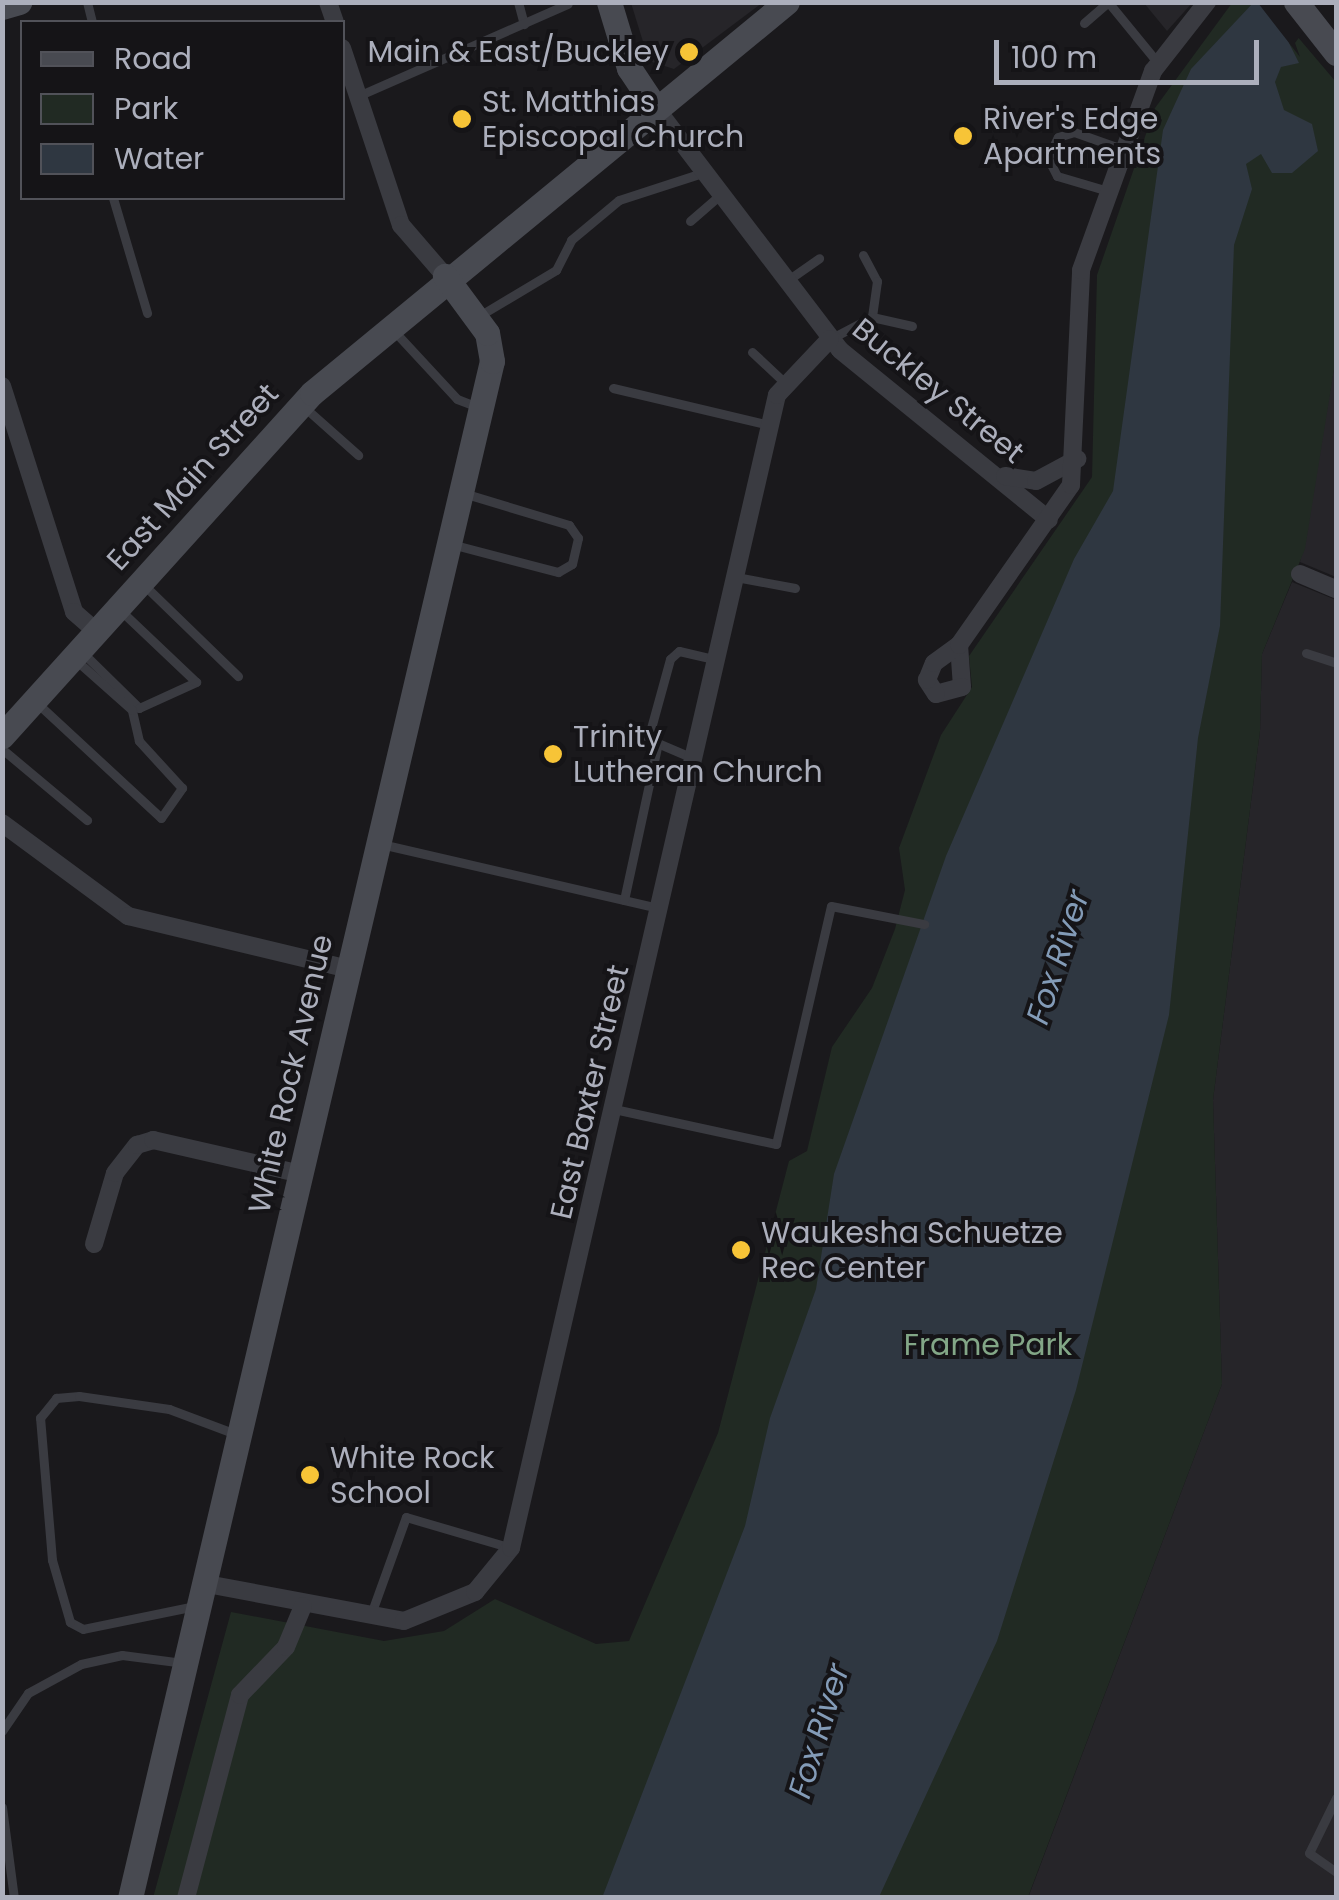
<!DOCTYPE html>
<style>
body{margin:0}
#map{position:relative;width:1339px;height:1900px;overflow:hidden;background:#1a191c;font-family:Poppins,sans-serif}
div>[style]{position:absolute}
.built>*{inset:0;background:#262529}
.green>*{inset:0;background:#212a23}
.water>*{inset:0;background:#2f3741}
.pier>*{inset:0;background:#1a191c}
.lane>*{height:9px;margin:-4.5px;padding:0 4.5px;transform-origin:4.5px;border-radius:4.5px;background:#3a3b41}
.street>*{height:18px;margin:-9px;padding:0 9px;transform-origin:9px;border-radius:9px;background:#3a3b41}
.secondary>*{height:25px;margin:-12.5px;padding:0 12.5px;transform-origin:12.5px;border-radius:12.5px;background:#484a51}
.dots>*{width:28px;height:28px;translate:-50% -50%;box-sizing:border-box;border:5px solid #151417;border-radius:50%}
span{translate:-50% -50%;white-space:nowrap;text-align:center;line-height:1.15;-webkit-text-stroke:8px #151417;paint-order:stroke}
.poi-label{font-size:30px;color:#acafbc}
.right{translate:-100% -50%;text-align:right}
.left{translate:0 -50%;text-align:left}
.street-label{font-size:30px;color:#acafbc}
.park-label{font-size:30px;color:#83a787}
.water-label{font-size:32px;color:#839bb7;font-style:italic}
.frame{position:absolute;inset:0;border:5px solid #acafbc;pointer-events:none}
.legend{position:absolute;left:20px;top:20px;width:325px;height:180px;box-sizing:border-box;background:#151417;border:2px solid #515259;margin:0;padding:12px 18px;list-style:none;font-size:30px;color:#acafbc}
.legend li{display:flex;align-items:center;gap:20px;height:50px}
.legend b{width:50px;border:2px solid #515259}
.scale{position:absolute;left:994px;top:40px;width:265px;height:45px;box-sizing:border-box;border:5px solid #acafbc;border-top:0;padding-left:12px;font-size:30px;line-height:35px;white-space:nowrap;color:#acafbc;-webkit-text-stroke:8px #151417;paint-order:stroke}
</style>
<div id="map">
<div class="built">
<div style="clip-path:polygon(631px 3px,631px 2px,762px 3px,674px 69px,649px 61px)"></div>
<div style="clip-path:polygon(1144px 3px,1192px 3px,1167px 31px)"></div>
<div style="clip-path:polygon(1336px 357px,1336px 577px,1300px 562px)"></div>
<div style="clip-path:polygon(1292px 582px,1336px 600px,1336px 1897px,1028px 1898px,1222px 1384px,1213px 1100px,1260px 731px,1262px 654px)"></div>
</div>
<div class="green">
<div style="clip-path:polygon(1232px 3px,1269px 3px,1336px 82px,1336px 357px,1305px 549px,1262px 654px,1260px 731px,1213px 1100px,1222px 1384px,1028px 1897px,153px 1898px,231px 1612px,384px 1641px,444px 1631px,495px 1599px,596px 1644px,629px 1641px,718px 1433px,789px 1161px,807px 1151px,832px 1047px,872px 988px,895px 929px,905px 890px,899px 848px,941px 735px,972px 687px,969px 656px,1092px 477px,1097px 275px,1155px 108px)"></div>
</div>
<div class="water">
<div style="clip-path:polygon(1253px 3px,1320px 3px,1289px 43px,1299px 63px,1281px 67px,1275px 82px,1284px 110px,1312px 124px,1318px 151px,1292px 173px,1272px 173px,1261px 154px,1246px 164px,1252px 189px,1234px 245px,1220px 626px,1198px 738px,1169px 1015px,1076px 1390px,997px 1641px,879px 1897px,602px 1898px,745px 1526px,770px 1418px,816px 1289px,834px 1174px,946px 856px,1074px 559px,1113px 491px,1163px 130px,1191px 69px)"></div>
</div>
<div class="pier">
<div style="clip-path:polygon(1325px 2px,1295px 43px,1300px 57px,1258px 3px)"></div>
</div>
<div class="lane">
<div style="left:87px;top:2px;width:21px;rotate:76deg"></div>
<div style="left:518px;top:2px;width:23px;rotate:75deg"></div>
<div style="left:1084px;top:23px;width:32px;rotate:-41deg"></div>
<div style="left:1108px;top:2px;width:79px;rotate:50.7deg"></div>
<div style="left:358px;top:96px;width:229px;rotate:-23.7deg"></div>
<div style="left:1108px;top:191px;width:53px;rotate:-163.6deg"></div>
<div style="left:1057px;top:176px;width:20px;rotate:-117deg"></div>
<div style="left:1048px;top:158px;width:23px;rotate:-65deg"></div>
<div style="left:1058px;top:137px;width:17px;rotate:-17deg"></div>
<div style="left:1074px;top:132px;width:51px;rotate:19.5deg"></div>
<div style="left:113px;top:198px;width:120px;rotate:73.5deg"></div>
<div style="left:690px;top:221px;width:38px;rotate:-41deg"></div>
<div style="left:863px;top:255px;width:30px;rotate:62deg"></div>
<div style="left:877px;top:281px;width:36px;rotate:98deg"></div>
<div style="left:788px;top:280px;width:38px;rotate:-35deg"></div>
<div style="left:479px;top:316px;width:90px;rotate:-30.9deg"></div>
<div style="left:556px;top:270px;width:34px;rotate:-63deg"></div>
<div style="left:571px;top:240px;width:62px;rotate:-39.8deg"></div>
<div style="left:619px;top:200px;width:87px;rotate:-18deg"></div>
<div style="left:395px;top:332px;width:91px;rotate:47.2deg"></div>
<div style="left:457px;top:399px;width:22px;rotate:21deg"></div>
<div style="left:832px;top:338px;width:45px;rotate:-27.7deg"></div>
<div style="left:872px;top:317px;width:41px;rotate:12.7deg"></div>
<div style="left:752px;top:352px;width:42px;rotate:43.1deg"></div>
<div style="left:613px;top:388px;width:161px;rotate:13.3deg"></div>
<div style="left:303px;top:406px;width:74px;rotate:41.7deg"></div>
<div style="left:451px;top:544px;width:111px;rotate:14.7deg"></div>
<div style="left:558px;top:572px;width:16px;rotate:-30deg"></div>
<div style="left:572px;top:564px;width:27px;rotate:-77deg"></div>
<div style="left:578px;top:538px;width:16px;rotate:-125deg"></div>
<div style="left:569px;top:525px;width:111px;rotate:-163.2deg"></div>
<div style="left:736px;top:577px;width:60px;rotate:10.6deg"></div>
<div style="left:144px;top:585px;width:131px;rotate:44.1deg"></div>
<div style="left:82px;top:652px;width:80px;rotate:44.5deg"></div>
<div style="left:139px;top:708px;width:63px;rotate:-24.5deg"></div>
<div style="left:196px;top:682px;width:105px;rotate:-136.5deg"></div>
<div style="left:1306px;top:653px;width:32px;rotate:18deg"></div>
<div style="left:37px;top:703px;width:169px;rotate:42.8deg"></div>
<div style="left:161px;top:818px;width:37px;rotate:-55deg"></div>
<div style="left:182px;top:788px;width:64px;rotate:-132.5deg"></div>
<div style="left:139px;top:741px;width:32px;rotate:-103deg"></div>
<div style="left:132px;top:710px;width:74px;rotate:-138.3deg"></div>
<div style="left:2px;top:749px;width:111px;rotate:39.9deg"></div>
<div style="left:695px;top:759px;width:51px;rotate:-156.9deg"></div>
<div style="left:648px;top:739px;width:83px;rotate:-74.6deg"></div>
<div style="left:670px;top:659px;width:12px;rotate:-42deg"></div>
<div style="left:679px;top:651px;width:37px;rotate:13deg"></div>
<div style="left:381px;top:844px;width:284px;rotate:13deg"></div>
<div style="left:624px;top:900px;width:161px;rotate:-77.8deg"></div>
<div style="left:614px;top:1109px;width:166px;rotate:12.2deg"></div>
<div style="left:776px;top:1144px;width:244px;rotate:-77deg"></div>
<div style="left:831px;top:906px;width:95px;rotate:11deg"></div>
<div style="left:195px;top:1606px;width:114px;rotate:168.4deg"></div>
<div style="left:83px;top:1629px;width:15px;rotate:-152deg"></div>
<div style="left:70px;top:1622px;width:65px;rotate:-106.2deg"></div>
<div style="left:52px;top:1560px;width:143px;rotate:-94.8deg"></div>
<div style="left:40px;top:1418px;width:26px;rotate:-51deg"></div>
<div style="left:56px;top:1398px;width:23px;rotate:-5deg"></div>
<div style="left:79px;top:1396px;width:91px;rotate:8.2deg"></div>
<div style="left:169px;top:1409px;width:74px;rotate:20.6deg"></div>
<div style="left:371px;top:1614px;width:103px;rotate:-70.2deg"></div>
<div style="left:406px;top:1517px;width:109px;rotate:16.4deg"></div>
<div style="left:2px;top:1731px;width:46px;rotate:-55.6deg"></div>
<div style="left:28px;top:1693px;width:60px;rotate:-28.7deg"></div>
<div style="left:81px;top:1664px;width:42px;rotate:-12.4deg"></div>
<div style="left:122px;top:1655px;width:63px;rotate:7.4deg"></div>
<div style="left:1336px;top:1798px;width:61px;rotate:116.1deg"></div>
<div style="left:1309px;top:1853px;width:33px;rotate:35deg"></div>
<div style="left:2px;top:1807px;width:92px;rotate:82.5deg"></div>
</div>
<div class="street">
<div style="left:328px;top:2px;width:21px;rotate:71deg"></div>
<div style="left:342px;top:48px;width:187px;rotate:71.6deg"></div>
<div style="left:401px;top:225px;width:67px;rotate:49.2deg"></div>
<div style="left:655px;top:107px;width:305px;rotate:52.7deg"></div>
<div style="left:840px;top:350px;width:269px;rotate:39.1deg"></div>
<div style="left:2px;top:386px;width:237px;rotate:72.3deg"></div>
<div style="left:74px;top:612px;width:30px;rotate:41deg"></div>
<div style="left:1005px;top:476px;width:31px;rotate:9deg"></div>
<div style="left:1036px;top:481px;width:47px;rotate:-28.2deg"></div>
<div style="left:1300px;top:574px;width:39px;rotate:23deg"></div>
<div style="left:959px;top:645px;width:42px;rotate:85.9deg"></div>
<div style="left:962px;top:687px;width:27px;rotate:165deg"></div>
<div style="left:936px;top:694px;width:17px;rotate:-123deg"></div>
<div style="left:927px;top:680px;width:18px;rotate:-68deg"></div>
<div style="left:934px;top:663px;width:31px;rotate:-36deg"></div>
<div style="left:959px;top:645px;width:195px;rotate:-55deg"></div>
<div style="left:1071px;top:485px;width:215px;rotate:-87.3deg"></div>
<div style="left:1081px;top:270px;width:212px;rotate:-70.1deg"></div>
<div style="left:1153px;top:71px;width:88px;rotate:-52deg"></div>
<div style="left:2px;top:823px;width:157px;rotate:36.4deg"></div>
<div style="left:128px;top:916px;width:226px;rotate:13.5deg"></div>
<div style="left:94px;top:1244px;width:74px;rotate:-73.5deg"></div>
<div style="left:115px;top:1173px;width:36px;rotate:-52deg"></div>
<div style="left:137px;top:1145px;width:17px;rotate:-17deg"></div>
<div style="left:153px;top:1140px;width:152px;rotate:12.9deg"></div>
<div style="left:207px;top:1584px;width:200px;rotate:10.6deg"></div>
<div style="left:404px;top:1621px;width:77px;rotate:-22.2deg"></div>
<div style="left:475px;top:1592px;width:57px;rotate:-50.7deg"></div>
<div style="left:511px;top:1548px;width:1183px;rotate:-77.01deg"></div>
<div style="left:777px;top:395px;width:77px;rotate:-46.6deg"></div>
<div style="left:186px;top:1898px;width:210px;rotate:-75.1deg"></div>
<div style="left:240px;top:1695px;width:66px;rotate:-46.2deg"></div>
<div style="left:286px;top:1647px;width:44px;rotate:-67.5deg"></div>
</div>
<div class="secondary">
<div style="left:609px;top:2px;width:69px;rotate:73.1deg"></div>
<div style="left:629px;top:68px;width:47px;rotate:56.3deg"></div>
<div style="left:1296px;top:2px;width:65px;rotate:51.9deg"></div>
<div style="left:2px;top:7px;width:18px;rotate:-16deg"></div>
<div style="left:2px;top:736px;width:462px;rotate:-47.9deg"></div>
<div style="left:312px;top:393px;width:615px;rotate:-39.46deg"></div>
<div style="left:130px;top:1898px;width:1579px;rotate:-76.75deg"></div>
<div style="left:492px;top:361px;width:28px;rotate:-100deg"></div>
<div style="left:487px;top:333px;width:71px;rotate:-126.4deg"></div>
</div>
<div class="dots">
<div style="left:689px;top:52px;background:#f7c437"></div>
<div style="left:462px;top:119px;background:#f7c437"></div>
<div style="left:963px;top:136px;background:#f7c437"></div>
<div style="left:553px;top:754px;background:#f7c437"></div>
<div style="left:741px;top:1250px;background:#f7c437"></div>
<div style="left:310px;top:1475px;background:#f7c437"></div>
</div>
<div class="poi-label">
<span class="right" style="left:669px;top:52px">Main &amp; East/Buckley</span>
<span class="left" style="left:482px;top:119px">St. Matthias<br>Episcopal Church</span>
<span class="left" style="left:983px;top:136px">River's Edge<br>Apartments</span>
<span class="left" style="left:573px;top:754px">Trinity<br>Lutheran Church</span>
<span class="left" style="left:761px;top:1250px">Waukesha Schuetze<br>Rec Center</span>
<span class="left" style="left:330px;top:1475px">White Rock<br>School</span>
</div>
<div class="street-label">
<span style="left:938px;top:391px;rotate:39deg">Buckley Street</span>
<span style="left:193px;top:477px;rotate:-48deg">East Main Street</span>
<span style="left:291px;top:1074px;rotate:-77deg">White Rock Avenue</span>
<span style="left:590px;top:1092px;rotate:-77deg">East Baxter Street</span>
</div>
<div class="park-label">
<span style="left:988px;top:1345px">Frame Park</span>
</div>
<div class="water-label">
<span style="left:1058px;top:957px;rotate:-72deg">Fox River</span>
<span style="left:819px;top:1731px;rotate:-73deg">Fox River</span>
</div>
<div class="frame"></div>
<ul class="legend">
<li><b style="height:12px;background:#484a51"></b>Road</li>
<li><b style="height:28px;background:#212a23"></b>Park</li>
<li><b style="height:28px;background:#2f3741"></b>Water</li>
</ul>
<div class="scale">100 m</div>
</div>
